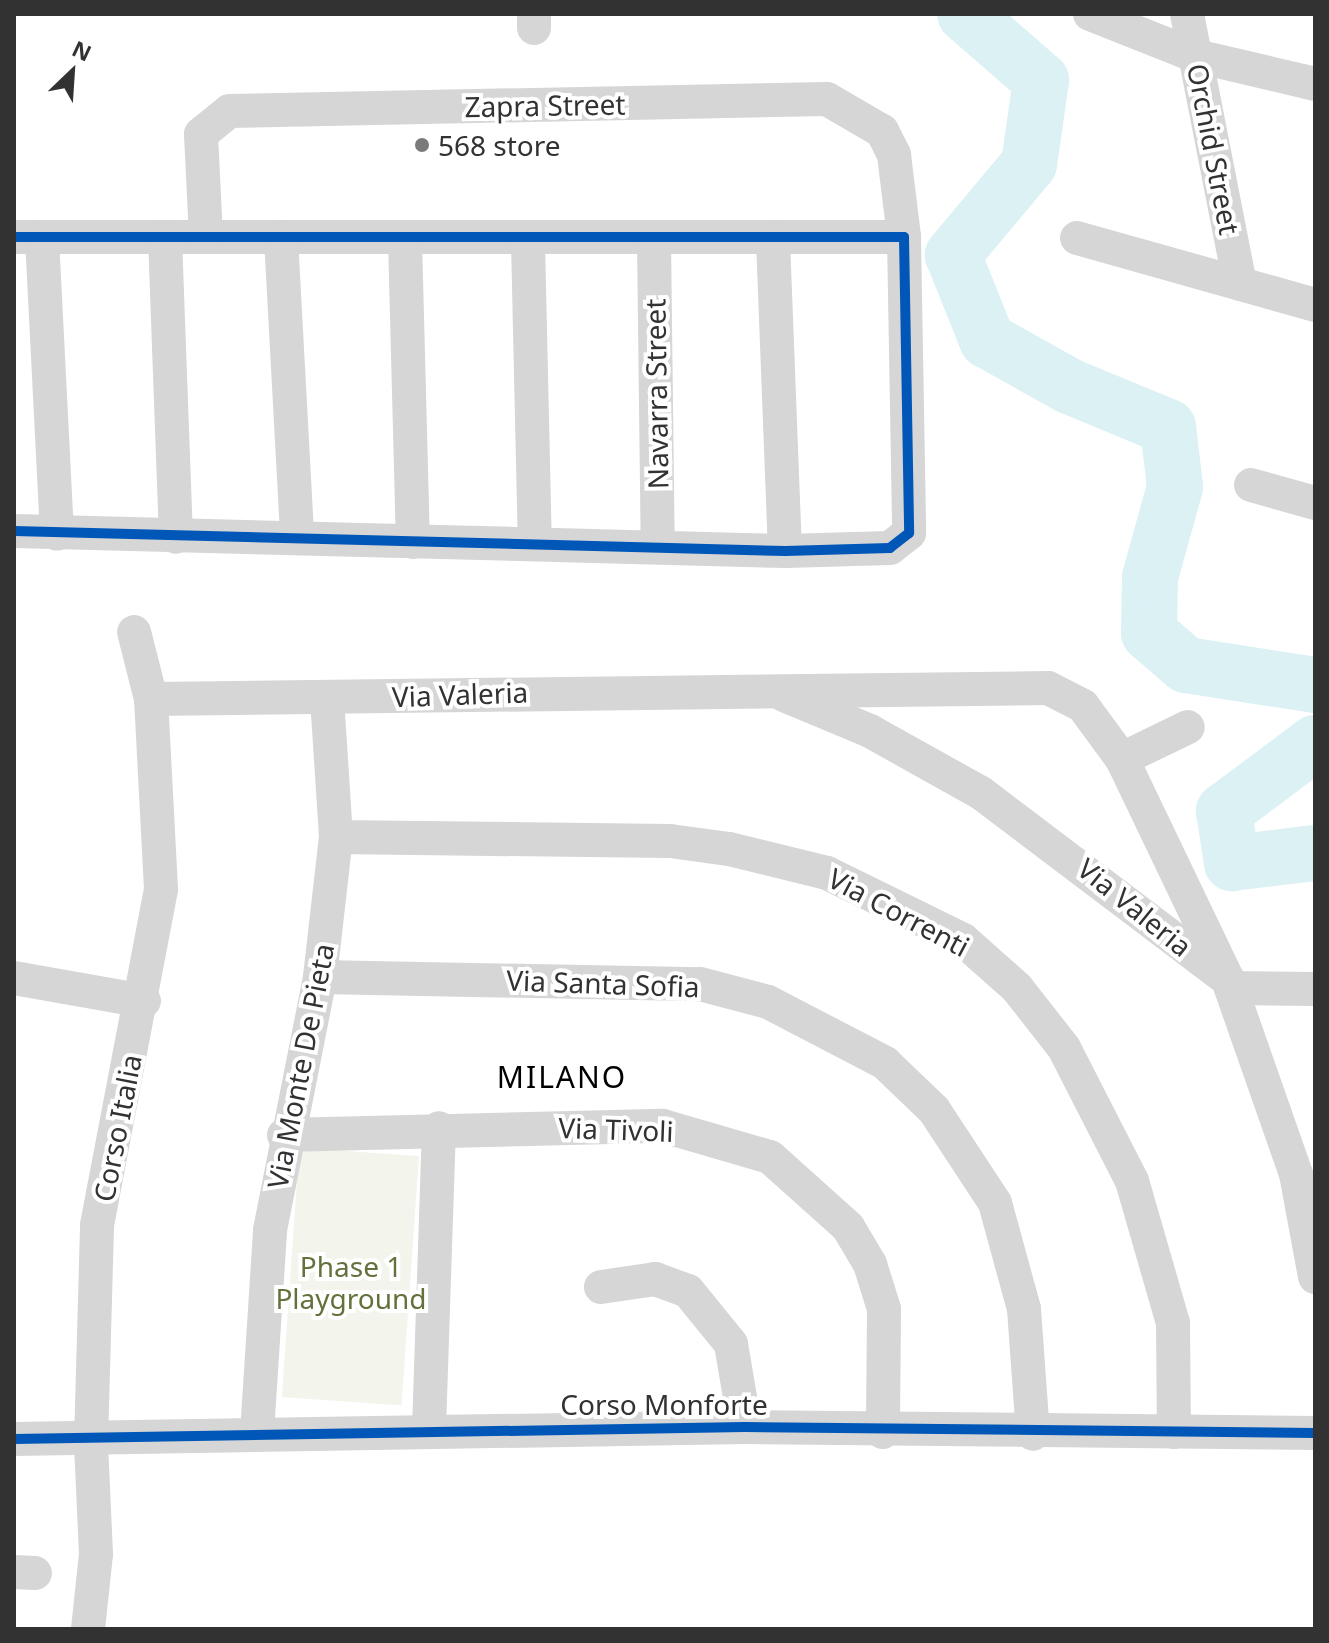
<!DOCTYPE html>
<style>
body{margin:0}
#map{position:relative;width:1329px;height:1643px;overflow:hidden;background:#fff;font-family:"Noto Sans",sans-serif}
div>[style]{position:absolute}
.green>*{inset:0;background:#f3f5ec;transform-origin:0 0}
.river>*{height:56px;margin:-28px;padding:0 28px;transform-origin:28px;border-radius:28px;background:#dbf1f4}
.minor>*{height:34px;margin:-17px;padding:0 17px;transform-origin:17px;border-radius:17px;background:#d6d6d6}
.cycleway>*{height:10px;margin:-5px;padding:0 5px;transform-origin:5px;border-radius:5px;background:#0057b8}
.dots>*{width:22px;height:22px;translate:-50% -50%;box-sizing:border-box;border:4px solid #fff;border-radius:50%}
span{translate:-50% -50%;white-space:nowrap;text-align:center;line-height:1.15;-webkit-text-stroke:8px #fff;paint-order:stroke}
.street-label{font-size:28px;color:#323232}
.poi-label{font-size:28px;color:#323232}
.left{translate:0 -50%;text-align:left}
.park-label{font-size:28px;color:#63723c}
.neighbourhood-label{font-size:30px;color:#000;letter-spacing:2px}
.frame{position:absolute;inset:0;border:16px solid #323232;pointer-events:none}
.north{position:absolute;left:32px;top:32px;width:80px;height:80px;-webkit-text-stroke:6px #fff;paint-order:stroke;rotate:25deg;font-size:22px;font-weight:700;line-height:32px;text-align:center;color:#323232}
.north::after{content:'';display:block;margin:auto;width:28px;height:36px;background:#323232;clip-path:polygon(50% 0,100% 100%,50% 72%,0 100%)}
</style>
<div id="map">
<div class="green">
<div style="left:419px;top:1156px;width:250px;height:120px;rotate:94deg"></div>
</div>
<div class="river">
<div style="left:965px;top:14px;width:101px;rotate:41deg"></div>
<div style="left:1041px;top:80px;width:85px;rotate:98.1deg"></div>
<div style="left:1029px;top:164px;width:119px;rotate:129.9deg"></div>
<div style="left:953px;top:255px;width:92px;rotate:68.2deg"></div>
<div style="left:987px;top:340px;width:94px;rotate:29.3deg"></div>
<div style="left:1069px;top:386px;width:107px;rotate:22.5deg"></div>
<div style="left:1168px;top:427px;width:60px;rotate:83.3deg"></div>
<div style="left:1175px;top:487px;width:93px;rotate:105.5deg"></div>
<div style="left:1150px;top:577px;width:56px;rotate:91deg"></div>
<div style="left:1149px;top:633px;width:49px;rotate:40.9deg"></div>
<div style="left:1186px;top:665px;width:131px;rotate:8.8deg"></div>
<div style="left:1315px;top:743px;width:114px;rotate:143.2deg"></div>
<div style="left:1224px;top:811px;width:53px;rotate:81.3deg"></div>
<div style="left:1232px;top:863px;width:84px;rotate:-6.9deg"></div>
</div>
<div class="minor">
<div style="left:534px;top:14px;width:14px;rotate:90deg"></div>
<div style="left:1090px;top:14px;width:114px;rotate:21.6deg"></div>
<div style="left:1196px;top:56px;width:122px;rotate:13.2deg"></div>
<div style="left:1187px;top:14px;width:275px;rotate:78.9deg"></div>
<div style="left:14px;top:237px;width:890px"></div>
<div style="left:904px;top:237px;width:296px;rotate:89deg"></div>
<div style="left:909px;top:533px;width:24px;rotate:142deg"></div>
<div style="left:890px;top:548px;width:105px;rotate:178.4deg"></div>
<div style="left:785px;top:551px;width:771px;rotate:-178.51deg"></div>
<div style="left:206px;top:237px;width:103px;rotate:-92.8deg"></div>
<div style="left:201px;top:134px;width:36px;rotate:-39deg"></div>
<div style="left:229px;top:111px;width:598px;rotate:-1.15deg"></div>
<div style="left:827px;top:99px;width:64px;rotate:30.2deg"></div>
<div style="left:882px;top:131px;width:27px;rotate:63deg"></div>
<div style="left:894px;top:155px;width:83px;rotate:83deg"></div>
<div style="left:42px;top:238px;width:296px;rotate:87.1deg"></div>
<div style="left:165px;top:238px;width:299px;rotate:87.9deg"></div>
<div style="left:281px;top:238px;width:299px;rotate:86.9deg"></div>
<div style="left:1077px;top:238px;width:247px;rotate:15.7deg"></div>
<div style="left:405px;top:240px;width:302px;rotate:88.5deg"></div>
<div style="left:773px;top:240px;width:311px;rotate:87.8deg"></div>
<div style="left:654px;top:241px;width:306px;rotate:89.3deg"></div>
<div style="left:528px;top:242px;width:302px;rotate:88.7deg"></div>
<div style="left:1251px;top:485px;width:66px;rotate:15.7deg"></div>
<div style="left:784px;top:695px;width:93px;rotate:22.7deg"></div>
<div style="left:870px;top:731px;width:127px;rotate:29.2deg"></div>
<div style="left:981px;top:793px;width:310px;rotate:37.1deg"></div>
<div style="left:1228px;top:980px;width:206px;rotate:70.7deg"></div>
<div style="left:1296px;top:1174px;width:105px;rotate:79.5deg"></div>
<div style="left:151px;top:699px;width:897px;rotate:-0.7deg"></div>
<div style="left:1048px;top:688px;width:39px;rotate:27deg"></div>
<div style="left:1083px;top:706px;width:66px;rotate:53.7deg"></div>
<div style="left:1122px;top:759px;width:245px;rotate:64.4deg"></div>
<div style="left:1122px;top:759px;width:73px;rotate:-25.9deg"></div>
<div style="left:336px;top:837px;width:334px;rotate:0.7deg"></div>
<div style="left:670px;top:841px;width:60px;rotate:7.7deg"></div>
<div style="left:729px;top:849px;width:101px;rotate:13.8deg"></div>
<div style="left:827px;top:873px;width:152px;rotate:26.2deg"></div>
<div style="left:963px;top:940px;width:72px;rotate:41.6deg"></div>
<div style="left:1017px;top:988px;width:76px;rotate:51.9deg"></div>
<div style="left:1064px;top:1048px;width:149px;rotate:62.9deg"></div>
<div style="left:1132px;top:1181px;width:148px;rotate:73.9deg"></div>
<div style="left:1173px;top:1323px;width:109px;rotate:89.5deg"></div>
<div style="left:320px;top:977px;width:380px;rotate:1.1deg"></div>
<div style="left:700px;top:984px;width:70px;rotate:14.8deg"></div>
<div style="left:768px;top:1002px;width:132px;rotate:27.5deg"></div>
<div style="left:885px;top:1063px;width:68px;rotate:43.8deg"></div>
<div style="left:934px;top:1110px;width:111px;rotate:56.7deg"></div>
<div style="left:995px;top:1203px;width:110px;rotate:74.7deg"></div>
<div style="left:1024px;top:1309px;width:125px;rotate:85.9deg"></div>
<div style="left:14px;top:978px;width:132px;rotate:10deg"></div>
<div style="left:1231px;top:988px;width:84px;rotate:0.7deg"></div>
<div style="left:284px;top:1135px;width:379px;rotate:-1.4deg"></div>
<div style="left:663px;top:1126px;width:111px;rotate:16.2deg"></div>
<div style="left:770px;top:1157px;width:105px;rotate:41.9deg"></div>
<div style="left:848px;top:1227px;width:43px;rotate:59.3deg"></div>
<div style="left:870px;top:1264px;width:47px;rotate:72.7deg"></div>
<div style="left:884px;top:1309px;width:123px;rotate:90.5deg"></div>
<div style="left:601px;top:1287px;width:55px;rotate:-8.4deg"></div>
<div style="left:655px;top:1279px;width:35px;rotate:20deg"></div>
<div style="left:688px;top:1291px;width:68px;rotate:50.9deg"></div>
<div style="left:731px;top:1344px;width:84px;rotate:80.4deg"></div>
<div style="left:429px;top:1429px;width:301px;rotate:-88.1deg"></div>
<div style="left:257px;top:1433px;width:203px;rotate:-86.3deg"></div>
<div style="left:270px;top:1230px;width:258px;rotate:-78.8deg"></div>
<div style="left:320px;top:977px;width:141px;rotate:-83.5deg"></div>
<div style="left:336px;top:837px;width:139px;rotate:-93.7deg"></div>
<div style="left:14px;top:1439px;width:731px;rotate:-0.94deg"></div>
<div style="left:745px;top:1427px;width:570px;rotate:0.6deg"></div>
<div style="left:14px;top:1572px;width:21px;rotate:3deg"></div>
<div style="left:88px;top:1629px;width:75px;rotate:-83.9deg"></div>
<div style="left:96px;top:1554px;width:112px;rotate:-92.6deg"></div>
<div style="left:91px;top:1442px;width:217px;rotate:-88.4deg"></div>
<div style="left:97px;top:1225px;width:342px;rotate:-79.2deg"></div>
<div style="left:161px;top:889px;width:190px;rotate:-93deg"></div>
<div style="left:151px;top:699px;width:69px;rotate:-104.2deg"></div>
</div>
<div class="cycleway">
<div style="left:14px;top:237px;width:890px"></div>
<div style="left:904px;top:237px;width:296px;rotate:89deg"></div>
<div style="left:909px;top:533px;width:24px;rotate:142deg"></div>
<div style="left:890px;top:548px;width:105px;rotate:178.4deg"></div>
<div style="left:785px;top:551px;width:771px;rotate:-178.51deg"></div>
<div style="left:14px;top:1439px;width:731px;rotate:-0.94deg"></div>
<div style="left:745px;top:1427px;width:570px;rotate:0.6deg"></div>
</div>
<div class="dots">
<div style="left:422px;top:145px;background:#7a7a7a"></div>
</div>
<div class="street-label">
<span style="left:545px;top:105px;rotate:-1deg">Zapra Street</span>
<span style="left:1214px;top:149px;rotate:79deg">Orchid Street</span>
<span style="left:656px;top:394px;rotate:-91deg">Navarra Street</span>
<span style="left:460px;top:694px;rotate:-2deg">Via Valeria</span>
<span style="left:1135px;top:907px;rotate:39deg">Via Valeria</span>
<span style="left:899px;top:912px;rotate:28deg">Via Correnti</span>
<span style="left:603px;top:983px;rotate:2deg">Via Santa Sofia</span>
<span style="left:300px;top:1066px;rotate:-79deg">Via Monte De Pieta</span>
<span style="left:117px;top:1128px;rotate:-79deg">Corso Italia</span>
<span style="left:616px;top:1129px;rotate:2deg">Via Tivoli</span>
<span style="left:664px;top:1404px">Corso Monforte</span>
</div>
<div class="poi-label">
<span class="left" style="left:438px;top:145px">568 store</span>
</div>
<div class="park-label">
<span style="left:351px;top:1282px">Phase 1<br>Playground</span>
</div>
<div class="neighbourhood-label">
<span style="left:562px;top:1077px">MILANO</span>
</div>
<div class="frame"></div>
<div class="north">N</div>
</div>
